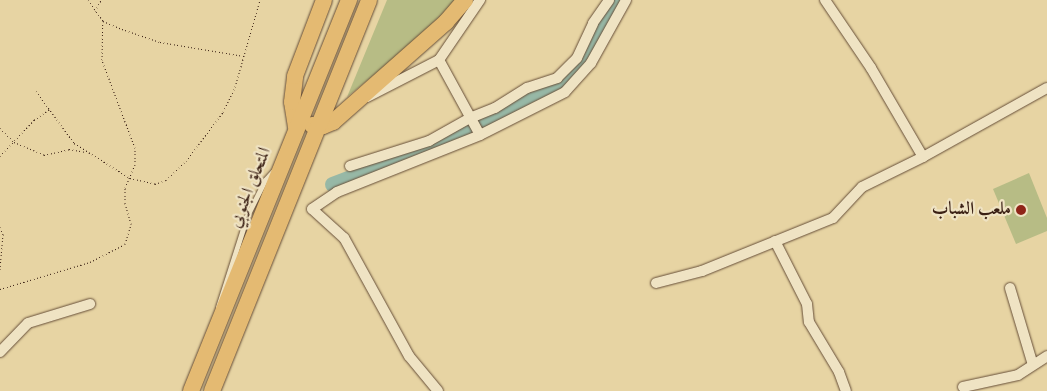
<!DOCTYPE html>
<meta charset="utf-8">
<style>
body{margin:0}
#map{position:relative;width:1047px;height:391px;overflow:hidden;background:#e7d4a3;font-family:"Sorts Mill Goudy",Amiri,serif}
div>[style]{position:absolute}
.green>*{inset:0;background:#b7bc85}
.river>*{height:15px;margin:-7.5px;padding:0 7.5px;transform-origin:7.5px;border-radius:7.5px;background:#97b8a6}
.path>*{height:1px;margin-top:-0.5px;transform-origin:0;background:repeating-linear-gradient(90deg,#3b2115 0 1px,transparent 0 3.5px)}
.roads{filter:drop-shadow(0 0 1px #664e38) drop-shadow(0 0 1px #664e38)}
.service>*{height:5px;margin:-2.5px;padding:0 2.5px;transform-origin:2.5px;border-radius:2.5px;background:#efe3c3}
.minor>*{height:10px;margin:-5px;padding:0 5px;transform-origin:5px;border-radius:5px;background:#efe3c3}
.trunk>*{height:16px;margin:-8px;padding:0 8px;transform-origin:8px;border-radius:8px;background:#e4ba72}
.dots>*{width:14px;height:14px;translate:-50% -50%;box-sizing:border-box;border:2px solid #efe3c3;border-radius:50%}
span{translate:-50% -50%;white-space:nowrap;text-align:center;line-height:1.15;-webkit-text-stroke:4.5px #efe3c3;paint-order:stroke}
.street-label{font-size:18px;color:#3b2115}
.poi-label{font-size:18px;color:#3b2115;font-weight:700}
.right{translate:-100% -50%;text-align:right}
</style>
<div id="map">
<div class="green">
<div style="clip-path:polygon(387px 0,457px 0,409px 46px,347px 97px)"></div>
<div style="clip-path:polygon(1029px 173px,1047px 218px,1047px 231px,1016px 244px,993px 189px)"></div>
</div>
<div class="river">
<div style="left:332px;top:184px;width:76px;rotate:-20.8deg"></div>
<div style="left:403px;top:157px;width:26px;rotate:-13deg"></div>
<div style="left:428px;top:151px;width:83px;rotate:-27.2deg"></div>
<div style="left:502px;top:113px;width:30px;rotate:-34deg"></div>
<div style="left:527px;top:96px;width:47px;rotate:-22.7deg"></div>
<div style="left:570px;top:78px;width:91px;rotate:-59.5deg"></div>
</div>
<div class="path">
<div style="left:88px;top:0;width:26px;rotate:54deg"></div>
<div style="left:103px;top:21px;width:21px;rotate:23deg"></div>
<div style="left:122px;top:29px;width:40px;rotate:18.9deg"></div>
<div style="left:160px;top:42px;width:85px;rotate:9.5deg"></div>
<div style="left:95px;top:11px;width:13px;rotate:-61deg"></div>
<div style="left:36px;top:91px;width:64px;rotate:53.8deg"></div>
<div style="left:74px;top:143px;width:66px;rotate:32deg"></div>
<div style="left:130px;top:178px;width:26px;rotate:13deg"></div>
<div style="left:155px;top:184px;width:12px;rotate:-20deg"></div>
<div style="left:166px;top:180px;width:28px;rotate:-44deg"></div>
<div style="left:186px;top:161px;width:61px;rotate:-52.9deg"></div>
<div style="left:223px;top:112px;width:28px;rotate:-64deg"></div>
<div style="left:235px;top:87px;width:91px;rotate:-74deg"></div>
<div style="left:0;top:128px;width:20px;rotate:45deg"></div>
<div style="left:14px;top:142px;width:33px;rotate:23deg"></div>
<div style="left:44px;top:155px;width:26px;rotate:-13deg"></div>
<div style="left:69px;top:149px;width:17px;rotate:10deg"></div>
<div style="left:0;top:156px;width:50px;rotate:-46.6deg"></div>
<div style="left:34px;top:120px;width:19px;rotate:-35deg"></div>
<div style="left:0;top:227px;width:8px;rotate:67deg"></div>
<div style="left:3px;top:234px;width:36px;rotate:95deg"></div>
<div style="left:0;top:289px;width:94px;rotate:-16.7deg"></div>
<div style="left:90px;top:262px;width:39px;rotate:-27deg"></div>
<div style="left:125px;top:244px;width:21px;rotate:-73deg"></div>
<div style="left:131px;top:224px;width:22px;rotate:-106deg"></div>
<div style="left:125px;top:203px;width:15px;rotate:-90deg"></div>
<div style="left:125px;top:188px;width:25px;rotate:-67deg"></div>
<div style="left:135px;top:165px;width:17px;rotate:-90deg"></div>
<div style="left:135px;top:148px;width:94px;rotate:-110.6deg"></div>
<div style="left:102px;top:60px;width:39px;rotate:-89deg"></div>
</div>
<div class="roads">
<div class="service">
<div style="left:218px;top:307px;width:96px;rotate:-72.3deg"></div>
<div style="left:247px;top:216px;width:40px;rotate:-63.4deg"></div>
<div style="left:265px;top:180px;width:13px;rotate:-48deg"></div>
</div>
<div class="minor">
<div style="left:825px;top:0;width:82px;rotate:55.9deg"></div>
<div style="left:871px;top:68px;width:103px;rotate:59.7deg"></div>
<div style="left:439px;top:60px;width:85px;rotate:61.3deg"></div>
<div style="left:367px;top:97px;width:81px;rotate:-27.2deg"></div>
<div style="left:439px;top:60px;width:73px;rotate:-55.7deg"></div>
<div style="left:350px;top:166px;width:83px;rotate:-17.6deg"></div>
<div style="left:429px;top:141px;width:47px;rotate:-29.3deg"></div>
<div style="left:470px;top:118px;width:27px;rotate:-22deg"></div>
<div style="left:495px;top:108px;width:38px;rotate:-32deg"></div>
<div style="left:527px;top:88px;width:32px;rotate:-18deg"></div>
<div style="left:557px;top:78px;width:28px;rotate:-45deg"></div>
<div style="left:577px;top:58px;width:38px;rotate:-65deg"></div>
<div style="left:593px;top:23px;width:28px;rotate:-55deg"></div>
<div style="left:775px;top:241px;width:71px;rotate:63.1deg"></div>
<div style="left:807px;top:304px;width:18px;rotate:84deg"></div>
<div style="left:809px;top:322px;width:58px;rotate:59deg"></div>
<div style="left:839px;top:372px;width:20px;rotate:70deg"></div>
<div style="left:656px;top:283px;width:48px;rotate:-14.6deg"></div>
<div style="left:702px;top:271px;width:141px;rotate:-22deg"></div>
<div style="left:833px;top:218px;width:42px;rotate:-46.9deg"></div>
<div style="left:862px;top:187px;width:68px;rotate:-26.2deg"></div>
<div style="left:923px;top:157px;width:142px;rotate:-29.1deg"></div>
<div style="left:1010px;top:288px;width:80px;rotate:73.4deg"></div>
<div style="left:0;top:352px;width:40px;rotate:-46deg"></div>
<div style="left:28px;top:323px;width:65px;rotate:-17deg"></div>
<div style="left:963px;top:387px;width:56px;rotate:-12.3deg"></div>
<div style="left:1018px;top:375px;width:35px;rotate:-33deg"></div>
<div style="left:438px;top:391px;width:45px;rotate:-129.6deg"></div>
<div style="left:409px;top:356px;width:135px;rotate:-118.8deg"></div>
<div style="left:344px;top:238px;width:43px;rotate:-137.8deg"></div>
<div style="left:312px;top:209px;width:30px;rotate:-34deg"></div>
<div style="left:337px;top:192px;width:154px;rotate:-21.7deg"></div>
<div style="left:480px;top:135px;width:95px;rotate:-26.8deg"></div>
<div style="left:565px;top:92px;width:39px;rotate:-48deg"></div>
<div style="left:591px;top:63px;width:72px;rotate:-60.9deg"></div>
</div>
<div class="trunk">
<div style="left:312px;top:125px;width:11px;rotate:5deg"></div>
<div style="left:323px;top:126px;width:11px;rotate:-22deg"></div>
<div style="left:333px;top:122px;width:151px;rotate:-41.5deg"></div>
<div style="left:446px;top:22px;width:29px;rotate:-49deg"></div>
<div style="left:296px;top:127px;width:25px;rotate:-99deg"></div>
<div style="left:292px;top:102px;width:26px;rotate:-83deg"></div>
<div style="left:295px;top:76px;width:81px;rotate:-69.1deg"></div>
<div style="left:191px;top:391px;width:422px;rotate:-68deg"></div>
<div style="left:212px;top:391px;width:421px;rotate:-68.1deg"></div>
</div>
</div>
<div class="dots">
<div style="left:1021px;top:210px;background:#8f2418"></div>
</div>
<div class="street-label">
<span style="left:251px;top:188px;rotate:-68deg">المتحلق الجنوبي</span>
</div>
<div class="poi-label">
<span class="right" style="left:1011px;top:210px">ملعب الشباب</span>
</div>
</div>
